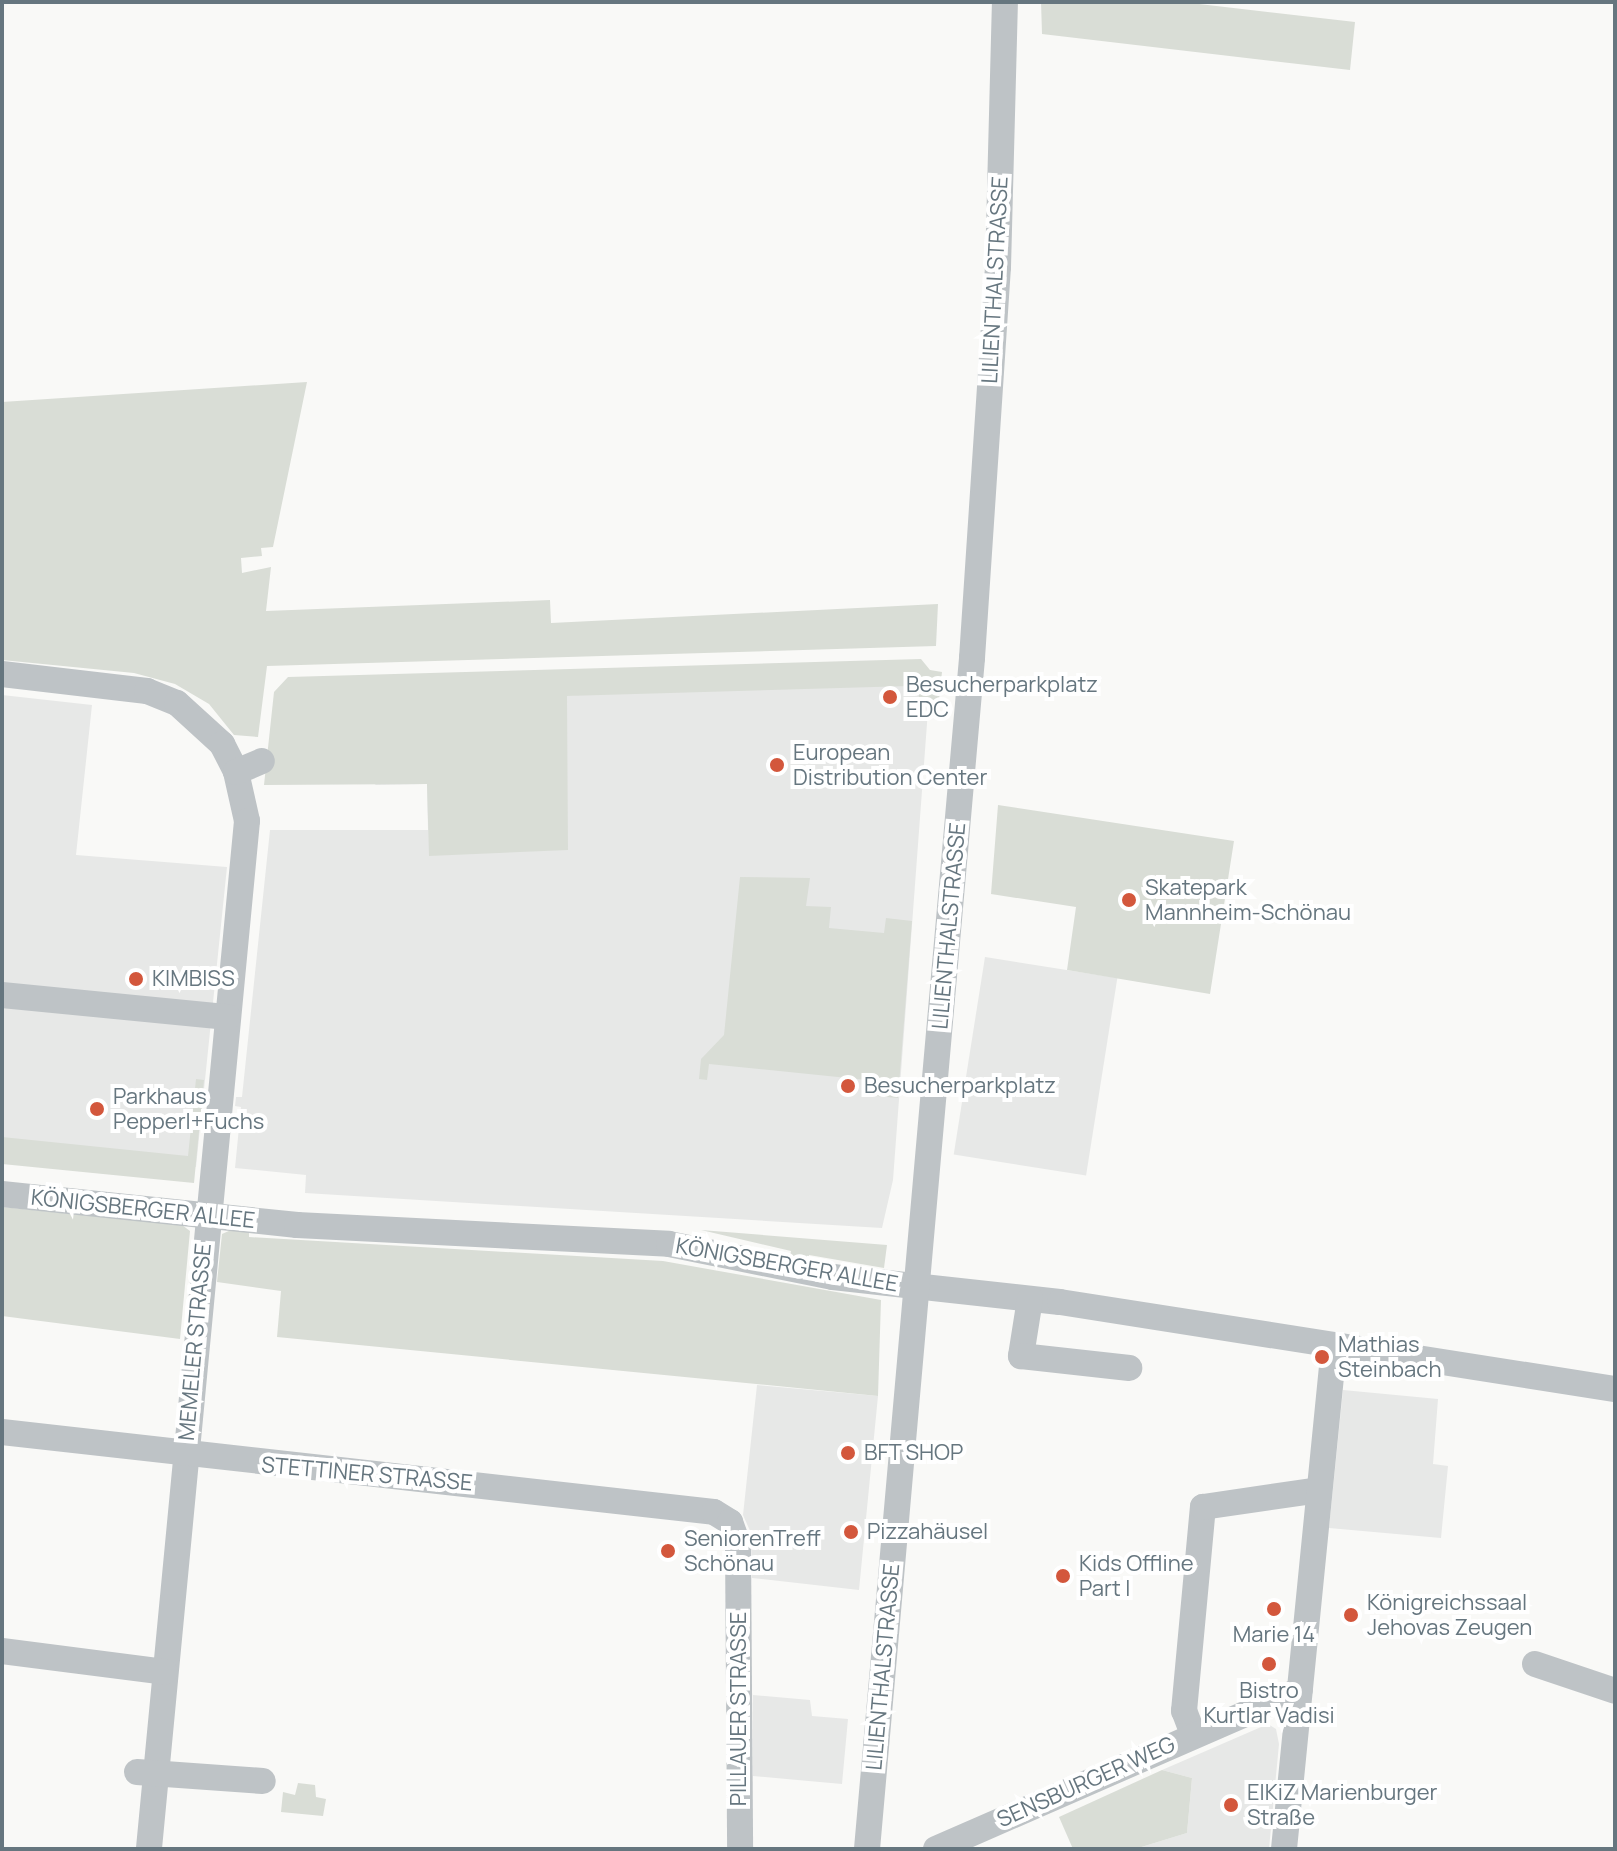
<!DOCTYPE html>
<meta charset="utf-8">
<style>
body{margin:0}
#map{position:relative;width:1617px;height:1851px;overflow:hidden;background:#f9f9f7;font-family:Manrope,sans-serif}
div>[style]{position:absolute}
.built>*{inset:0;background:#e7e8e7;transform-origin:0 0}
.green>*{inset:0;background:#d9ddd6}
.minor>*{height:26px;margin:-13px;padding:0 13px;transform-origin:13px;border-radius:13px;background:#bec3c6}
.dots>*{width:22px;height:22px;translate:-50% -50%;box-sizing:border-box;border:4px solid #fff;border-radius:50%}
span{translate:-50% -50%;white-space:nowrap;text-align:center;line-height:1.15;-webkit-text-stroke:8px #fff;paint-order:stroke}
.street-label{font-size:22px;color:#66767f}
.poi-label{font-size:22px;color:#66767f}
.left{translate:0 -50%;text-align:left}
.frame{position:absolute;inset:0;border:4px solid #66767f;pointer-events:none}
</style>
<div id="map">
<div class="built">
<div style="clip-path:polygon(931px 670px,893px 1180px,882px 1228px,305px 1193px,306px 1175px,235px 1168px,241px 1107px,235px 1106px,236px 1097px,242px 1097px,270px 830px,428px 830px,427px 784px,376px 785px,280px 716px)"></div>
<div style="clip-path:polygon(2px 695px,92px 705px,76px 855px,227px 867px,196px 1167px,2px 1145px)"></div>
<div style="left:985px;top:957px;width:134px;height:200px;rotate:9deg"></div>
<div style="clip-path:polygon(757px 1385px,878px 1396px,859px 1590px,752px 1578px,751px 1533px,743px 1515px)"></div>
<div style="clip-path:polygon(1343px 1390px,1438px 1399px,1433px 1464px,1448px 1466px,1441px 1538px,1329px 1528px)"></div>
<div style="clip-path:polygon(753px 1695px,810px 1700px,812px 1716px,848px 1719px,842px 1784px,753px 1776px)"></div>
<div style="clip-path:polygon(1268px 1724px,1276px 1729px,1279px 1744px,1269px 1849px,1135px 1849px,1187px 1833px,1192px 1778px,1162px 1770px)"></div>
</div>
<div class="green">
<div style="clip-path:polygon(1041px 2px,1182px 2px,1355px 22px,1350px 70px,1042px 34px)"></div>
<div style="clip-path:polygon(307px 382px,273px 547px,261px 548px,262px 556px,241px 558px,242px 573px,271px 567px,266px 611px,550px 600px,551px 623px,938px 604px,936px 646px,267px 666px,258px 737px,234px 735px,209px 704px,175px 684px,134px 673px,2px 660px,2px 402px)"></div>
<div style="clip-path:polygon(921px 659px,930px 670px,942px 672px,939px 700px,932px 703px,919px 702px,919px 693px,910px 692px,909px 686px,567px 696px,568px 850px,429px 856px,427px 784px,264px 785px,274px 692px,288px 677px)"></div>
<div style="clip-path:polygon(998px 805px,1234px 841px,1210px 994px,1067px 970px,1076px 907px,991px 894px)"></div>
<div style="clip-path:polygon(740px 877px,810px 878px,806px 906px,831px 907px,829px 928px,884px 933px,886px 918px,912px 921px,898px 1098px,876px 1096px,877px 1081px,709px 1064px,707px 1080px,699px 1079px,701px 1059px,724px 1035px)"></div>
<div style="clip-path:polygon(196px 1079px,204px 1080px,194px 1183px,2px 1164px,2px 1137px,188px 1156px)"></div>
<div style="clip-path:polygon(2px 1207px,182px 1225px,190px 1231px,180px 1339px,2px 1316px)"></div>
<div style="clip-path:polygon(231px 1230px,249px 1230px,249px 1237px,663px 1261px,881px 1300px,878px 1396px,277px 1337px,281px 1291px,217px 1282px,222px 1234px)"></div>
<div style="clip-path:polygon(701px 1230px,887px 1245px,884px 1268px,809px 1255px,808px 1261px,790px 1256px,791px 1251px)"></div>
<div style="clip-path:polygon(1162px 1770px,1192px 1778px,1187px 1833px,1135px 1849px,1073px 1849px,1059px 1817px)"></div>
<div style="clip-path:polygon(298px 1783px,315px 1785px,316px 1797px,326px 1799px,323px 1816px,281px 1812px,283px 1792px,295px 1795px)"></div>
</div>
<div class="minor">
<div style="left:2px;top:674px;width:146px;rotate:6.7deg"></div>
<div style="left:147px;top:691px;width:32px;rotate:22deg"></div>
<div style="left:177px;top:703px;width:61px;rotate:42.3deg"></div>
<div style="left:222px;top:744px;width:31px;rotate:63deg"></div>
<div style="left:236px;top:772px;width:50px;rotate:77.3deg"></div>
<div style="left:247px;top:821px;width:1033px;rotate:95.45deg"></div>
<div style="left:236px;top:772px;width:28px;rotate:-23deg"></div>
<div style="left:2px;top:995px;width:227px;rotate:5.6deg"></div>
<div style="left:2px;top:1194px;width:297px;rotate:6deg"></div>
<div style="left:297px;top:1225px;width:372px;rotate:2.9deg"></div>
<div style="left:669px;top:1244px;width:167px;rotate:11.4deg"></div>
<div style="left:833px;top:1277px;width:228px;rotate:6.3deg"></div>
<div style="left:1060px;top:1302px;width:562px;rotate:8.91deg"></div>
<div style="left:1030px;top:1299px;width:58px;rotate:99deg"></div>
<div style="left:1021px;top:1356px;width:109px;rotate:6.3deg"></div>
<div style="left:2px;top:1432px;width:716px;rotate:6.41deg"></div>
<div style="left:714px;top:1512px;width:19px;rotate:32deg"></div>
<div style="left:730px;top:1522px;width:23px;rotate:70deg"></div>
<div style="left:738px;top:1544px;width:305px;rotate:89.6deg"></div>
<div style="left:2px;top:1651px;width:164px;rotate:7.3deg"></div>
<div style="left:1535px;top:1664px;width:84px;rotate:18.6deg"></div>
<div style="left:1193px;top:1734px;width:25px;rotate:-111deg"></div>
<div style="left:1184px;top:1711px;width:205px;rotate:-84.7deg"></div>
<div style="left:1203px;top:1507px;width:117px;rotate:-8.3deg"></div>
<div style="left:137px;top:1772px;width:126px;rotate:4.1deg"></div>
<div style="left:867px;top:1849px;width:1196px;rotate:-84.96deg"></div>
<div style="left:972px;top:658px;width:392px;rotate:-86.2deg"></div>
<div style="left:998px;top:267px;width:265px;rotate:-88.5deg"></div>
<div style="left:936px;top:1849px;width:397px;rotate:-23.6deg"></div>
<div style="left:1284px;top:1849px;width:505px;rotate:-84.32deg"></div>
</div>
<div class="dots">
<div style="left:890px;top:697px;background:#d3573c"></div>
<div style="left:777px;top:765px;background:#d3573c"></div>
<div style="left:1129px;top:900px;background:#d3573c"></div>
<div style="left:136px;top:979px;background:#d3573c"></div>
<div style="left:848px;top:1086px;background:#d3573c"></div>
<div style="left:97px;top:1109px;background:#d3573c"></div>
<div style="left:1322px;top:1357px;background:#d3573c"></div>
<div style="left:848px;top:1453px;background:#d3573c"></div>
<div style="left:851px;top:1532px;background:#d3573c"></div>
<div style="left:668px;top:1551px;background:#d3573c"></div>
<div style="left:1063px;top:1576px;background:#d3573c"></div>
<div style="left:1274px;top:1609px;background:#d3573c"></div>
<div style="left:1351px;top:1615px;background:#d3573c"></div>
<div style="left:1269px;top:1664px;background:#d3573c"></div>
<div style="left:1231px;top:1805px;background:#d3573c"></div>
</div>
<div class="street-label">
<span style="left:995px;top:280px;rotate:-87deg">LILIENTHALSTRASSE</span>
<span style="left:949px;top:926px;rotate:-85deg">LILIENTHALSTRASSE</span>
<span style="left:143px;top:1209px;rotate:6deg">KÖNIGSBERGER ALLEE</span>
<span style="left:787px;top:1265px;rotate:10deg">KÖNIGSBERGER ALLEE</span>
<span style="left:195px;top:1342px;rotate:-85deg">MEMELER STRASSE</span>
<span style="left:367px;top:1474px;rotate:5deg">STETTINER STRASSE</span>
<span style="left:883px;top:1667px;rotate:-85deg">LILIENTHALSTRASSE</span>
<span style="left:739px;top:1709px;rotate:-90deg">PILLAUER STRASSE</span>
<span style="left:1086px;top:1782px;rotate:-24deg">SENSBURGER WEG</span>
</div>
<div class="poi-label">
<span class="left" style="left:906px;top:697px">Besucherparkplatz<br>EDC</span>
<span class="left" style="left:793px;top:765px">European<br>Distribution Center</span>
<span class="left" style="left:1145px;top:900px">Skatepark<br>Mannheim-Schönau</span>
<span class="left" style="left:152px;top:979px">KIMBISS</span>
<span class="left" style="left:864px;top:1086px">Besucherparkplatz</span>
<span class="left" style="left:113px;top:1109px">Parkhaus<br>Pepperl+Fuchs</span>
<span class="left" style="left:1338px;top:1357px">Mathias<br>Steinbach</span>
<span class="left" style="left:864px;top:1453px">BFT SHOP</span>
<span class="left" style="left:867px;top:1532px">Pizzahäusel</span>
<span class="left" style="left:684px;top:1551px">SeniorenTreff<br>Schönau</span>
<span class="left" style="left:1079px;top:1576px">Kids Offline<br>Part I</span>
<span class="left" style="left:1367px;top:1615px">Königreichssaal<br>Jehovas Zeugen</span>
<span style="left:1274px;top:1635px">Marie 14</span>
<span style="left:1269px;top:1703px">Bistro<br>Kurtlar Vadisi</span>
<span class="left" style="left:1247px;top:1805px">ElKiZ Marienburger<br>Straße</span>
</div>
<div class="frame"></div>
</div>
